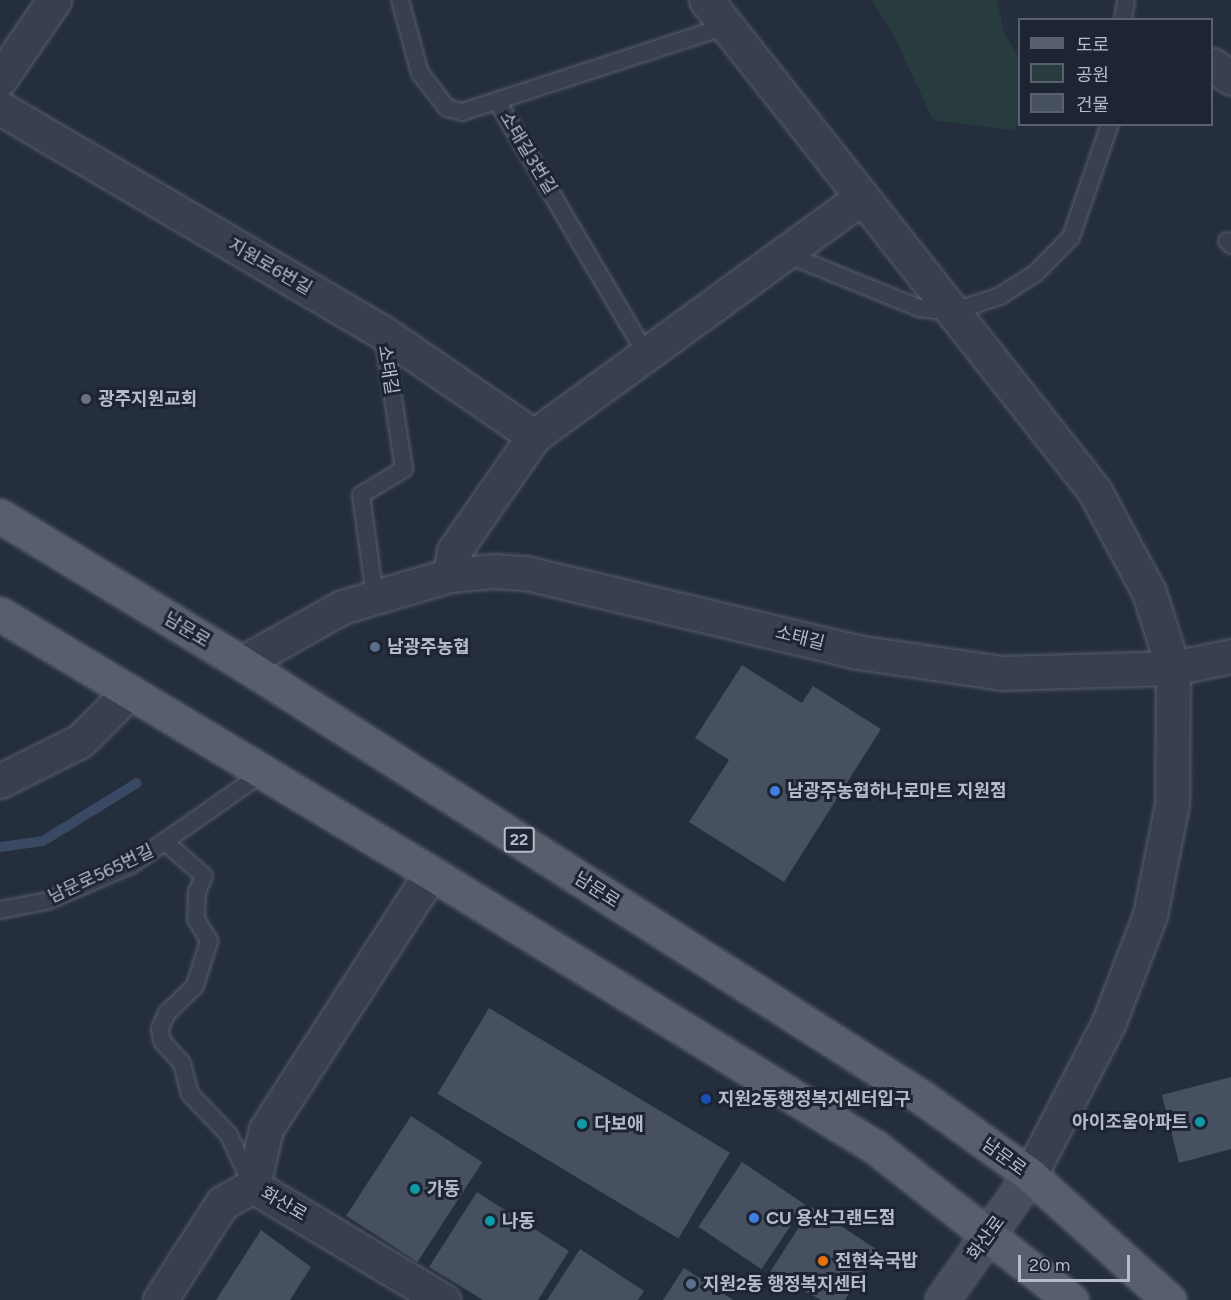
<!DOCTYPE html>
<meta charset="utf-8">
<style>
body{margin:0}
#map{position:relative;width:1231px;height:1300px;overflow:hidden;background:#252e3c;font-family:Figtree,"Noto Sans KR",sans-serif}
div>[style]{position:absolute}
.green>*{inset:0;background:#283c3f}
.stream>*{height:10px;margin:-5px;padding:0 5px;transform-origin:5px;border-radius:5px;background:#394963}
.building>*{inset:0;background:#465060;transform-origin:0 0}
.roads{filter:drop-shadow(0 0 2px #575e6b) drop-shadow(0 0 2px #575e6b)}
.service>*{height:16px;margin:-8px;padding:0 8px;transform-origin:8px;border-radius:8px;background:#39404d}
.minor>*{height:33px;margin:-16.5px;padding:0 16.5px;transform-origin:16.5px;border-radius:16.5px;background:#39404d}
.secondary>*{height:33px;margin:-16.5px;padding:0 16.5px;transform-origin:16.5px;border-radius:16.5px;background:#474f5f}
.primary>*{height:33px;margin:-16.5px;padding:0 16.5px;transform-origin:16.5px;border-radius:16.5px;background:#575f6d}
.dots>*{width:16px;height:16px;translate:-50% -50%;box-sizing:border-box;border:3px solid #1e2532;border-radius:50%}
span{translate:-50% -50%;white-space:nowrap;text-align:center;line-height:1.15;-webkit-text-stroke:6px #1e2532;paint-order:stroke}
.shield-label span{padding:2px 4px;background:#1e2532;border:2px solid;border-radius:4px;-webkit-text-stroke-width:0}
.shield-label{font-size:16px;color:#b5bbc8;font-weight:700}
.street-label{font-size:18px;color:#b5bbc8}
.poi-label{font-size:18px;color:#b5bbc8;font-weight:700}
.left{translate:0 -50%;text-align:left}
.right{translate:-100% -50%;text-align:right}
.legend{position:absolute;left:1018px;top:18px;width:195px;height:108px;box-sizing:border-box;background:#1e2532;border:2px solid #5a616e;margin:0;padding:8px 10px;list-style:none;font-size:18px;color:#b5bbc8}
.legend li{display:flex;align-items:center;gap:12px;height:30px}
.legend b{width:30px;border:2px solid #5a616e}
.scale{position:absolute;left:1018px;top:1255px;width:112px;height:27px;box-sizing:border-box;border:3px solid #b5bbc8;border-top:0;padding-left:8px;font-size:18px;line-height:21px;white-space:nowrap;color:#b5bbc8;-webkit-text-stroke:4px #1e2532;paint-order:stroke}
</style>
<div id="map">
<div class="green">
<div style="clip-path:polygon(872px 0,997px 0,1004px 32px,1019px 58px,1019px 122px,1013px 130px,933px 120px,893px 34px)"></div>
</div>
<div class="stream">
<div style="left:0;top:847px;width:43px;rotate:-7.9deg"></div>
<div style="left:43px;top:841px;width:110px;rotate:-31.7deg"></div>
</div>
<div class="building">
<div style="clip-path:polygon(742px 665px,802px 703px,813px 686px,881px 729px,784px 882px,689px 822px,729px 760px,695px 738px)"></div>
<div style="left:489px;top:1008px;width:281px;height:100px;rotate:31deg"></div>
<div style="clip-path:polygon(1231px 1077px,1231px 1149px,1179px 1163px,1162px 1095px)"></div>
<div style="left:411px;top:1116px;width:85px;height:119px;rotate:33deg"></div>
<div style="left:742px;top:1162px;width:76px;height:78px;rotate:34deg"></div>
<div style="clip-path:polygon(477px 1192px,569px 1251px,538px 1300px,483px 1300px,429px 1267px)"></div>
<div style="clip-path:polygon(812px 1207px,876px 1249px,845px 1300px,821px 1300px,770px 1272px)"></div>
<div style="clip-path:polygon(261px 1230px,311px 1267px,290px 1300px,216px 1300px)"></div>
<div style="clip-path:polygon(580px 1249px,644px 1291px,638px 1300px,547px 1300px)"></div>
<div style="clip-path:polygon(684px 1268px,733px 1300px,663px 1300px)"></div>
</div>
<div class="roads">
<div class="service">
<div style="left:400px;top:0;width:76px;rotate:74.7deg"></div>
<div style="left:420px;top:73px;width:44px;rotate:52.4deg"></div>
<div style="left:447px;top:108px;width:16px;rotate:15deg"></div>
<div style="left:462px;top:112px;width:278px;rotate:-18deg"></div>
<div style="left:1123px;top:20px;width:20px;rotate:-81deg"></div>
<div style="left:497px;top:101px;width:294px;rotate:59.5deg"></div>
<div style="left:1227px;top:241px;width:6px;rotate:45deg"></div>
<div style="left:784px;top:253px;width:146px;rotate:22.2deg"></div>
<div style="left:919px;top:308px;width:33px;rotate:7deg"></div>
<div style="left:952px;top:312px;width:51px;rotate:-18.4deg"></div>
<div style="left:1000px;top:296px;width:43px;rotate:-32.6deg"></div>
<div style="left:1036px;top:273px;width:50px;rotate:-45.8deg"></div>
<div style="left:1071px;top:237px;width:120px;rotate:-71deg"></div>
<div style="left:375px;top:597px;width:103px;rotate:-97.8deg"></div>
<div style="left:361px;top:495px;width:50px;rotate:-31.2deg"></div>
<div style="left:404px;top:469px;width:137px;rotate:-98.8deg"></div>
<div style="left:166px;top:843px;width:50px;rotate:41deg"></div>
<div style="left:204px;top:876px;width:17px;rotate:114deg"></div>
<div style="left:197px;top:892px;width:27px;rotate:92deg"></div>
<div style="left:196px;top:919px;width:26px;rotate:59deg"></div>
<div style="left:209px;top:941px;width:47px;rotate:107.3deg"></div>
<div style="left:195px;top:986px;width:39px;rotate:136deg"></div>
<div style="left:167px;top:1013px;width:17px;rotate:114deg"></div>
<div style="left:160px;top:1029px;width:12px;rotate:81deg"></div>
<div style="left:162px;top:1041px;width:30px;rotate:48deg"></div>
<div style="left:182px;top:1063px;width:32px;rotate:76deg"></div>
<div style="left:190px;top:1094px;width:57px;rotate:46.4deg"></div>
<div style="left:229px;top:1135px;width:51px;rotate:65.5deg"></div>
<div style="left:0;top:910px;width:48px;rotate:-10.8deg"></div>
<div style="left:47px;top:901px;width:91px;rotate:-23.2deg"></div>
<div style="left:131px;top:865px;width:159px;rotate:-35deg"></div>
</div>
<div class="minor">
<div style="left:706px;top:0;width:625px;rotate:51.63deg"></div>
<div style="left:1094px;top:490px;width:116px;rotate:61.7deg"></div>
<div style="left:1149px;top:592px;width:80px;rotate:72.5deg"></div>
<div style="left:1173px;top:668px;width:136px;rotate:90.4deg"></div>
<div style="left:1172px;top:804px;width:113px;rotate:101.2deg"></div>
<div style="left:1150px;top:915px;width:115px;rotate:111deg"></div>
<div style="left:1109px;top:1022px;width:172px;rotate:117.3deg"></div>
<div style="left:1212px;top:65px;width:23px;rotate:34deg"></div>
<div style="left:0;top:79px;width:96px;rotate:-55.6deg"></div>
<div style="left:0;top:108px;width:443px;rotate:30.4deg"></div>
<div style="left:382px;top:332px;width:184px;rotate:34.4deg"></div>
<div style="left:450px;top:575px;width:24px;rotate:-81deg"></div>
<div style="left:454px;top:551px;width:140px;rotate:-55.2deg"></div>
<div style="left:534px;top:436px;width:406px;rotate:-36.1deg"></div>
<div style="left:242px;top:663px;width:115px;rotate:-29.2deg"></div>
<div style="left:342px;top:607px;width:113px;rotate:-16.5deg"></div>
<div style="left:450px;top:575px;width:44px;rotate:-5.2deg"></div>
<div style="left:494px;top:571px;width:32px;rotate:4deg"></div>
<div style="left:526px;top:573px;width:340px;rotate:13.4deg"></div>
<div style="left:857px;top:652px;width:147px;rotate:8.2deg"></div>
<div style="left:1002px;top:673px;width:171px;rotate:-1.7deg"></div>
<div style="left:1173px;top:668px;width:59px;rotate:-11.7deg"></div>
<div style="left:0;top:781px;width:89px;rotate:-26.6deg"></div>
<div style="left:80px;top:741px;width:68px;rotate:-45deg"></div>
<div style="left:253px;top:1186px;width:58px;rotate:-77.2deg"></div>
<div style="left:266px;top:1129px;width:305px;rotate:-57.2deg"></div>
<div style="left:160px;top:1300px;width:115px;rotate:-57.4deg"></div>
<div style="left:222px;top:1203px;width:35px;rotate:-29deg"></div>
<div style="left:253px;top:1186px;width:222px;rotate:31deg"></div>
</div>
<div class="secondary">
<div style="left:942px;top:1300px;width:153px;rotate:-54.9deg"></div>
</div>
<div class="primary">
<div style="left:0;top:516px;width:283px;rotate:31.3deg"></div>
<div style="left:242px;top:663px;width:808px;rotate:32.57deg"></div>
<div style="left:923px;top:1098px;width:132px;rotate:35.7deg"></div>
<div style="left:1030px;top:1175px;width:187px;rotate:42deg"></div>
<div style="left:0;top:614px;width:503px;rotate:31deg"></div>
<div style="left:431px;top:873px;width:522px;rotate:31.68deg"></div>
<div style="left:875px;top:1147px;width:249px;rotate:38deg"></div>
</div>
</div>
<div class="dots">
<div style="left:86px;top:399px;background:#6b7280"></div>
<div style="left:375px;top:647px;background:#5c6f8a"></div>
<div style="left:775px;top:791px;background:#3f7fe0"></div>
<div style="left:706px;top:1099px;background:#1a4fb4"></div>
<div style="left:1200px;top:1122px;background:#0f9aa8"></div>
<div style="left:582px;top:1124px;background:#0f9aa8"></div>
<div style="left:415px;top:1189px;background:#0f9aa8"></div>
<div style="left:754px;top:1218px;background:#3f7fe0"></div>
<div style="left:490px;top:1221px;background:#0f9aa8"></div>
<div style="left:823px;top:1261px;background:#e8710a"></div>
<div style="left:691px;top:1284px;background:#5c6f8a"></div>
</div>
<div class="shield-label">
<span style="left:519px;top:840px">22</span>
</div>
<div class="street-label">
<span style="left:528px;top:153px;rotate:59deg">소태길3번길</span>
<span style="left:270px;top:267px;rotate:30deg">지원로6번길</span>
<span style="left:388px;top:370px;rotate:81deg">소태길</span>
<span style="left:187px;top:630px;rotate:31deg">남문로</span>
<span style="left:800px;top:638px;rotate:14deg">소태길</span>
<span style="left:101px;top:874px;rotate:-25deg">남문로565번길</span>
<span style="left:597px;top:890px;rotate:33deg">남문로</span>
<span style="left:1004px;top:1157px;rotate:36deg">남문로</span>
<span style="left:284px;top:1204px;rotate:30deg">화산로</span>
<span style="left:986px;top:1238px;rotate:-54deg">화산로</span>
</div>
<div class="poi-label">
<span class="left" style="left:98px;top:399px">광주지원교회</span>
<span class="left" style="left:387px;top:647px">남광주농협</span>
<span class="left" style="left:787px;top:791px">남광주농협하나로마트 지원점</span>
<span class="left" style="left:718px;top:1099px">지원2동행정복지센터입구</span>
<span class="right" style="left:1188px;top:1122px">아이조움아파트</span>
<span class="left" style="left:594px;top:1124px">다보애</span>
<span class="left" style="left:427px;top:1189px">가동</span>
<span class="left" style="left:766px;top:1218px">CU 용산그랜드점</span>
<span class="left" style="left:502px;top:1221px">나동</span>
<span class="left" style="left:835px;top:1261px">전현숙국밥</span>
<span class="left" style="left:703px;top:1284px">지원2동 행정복지센터</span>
</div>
<ul class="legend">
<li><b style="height:8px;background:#575f6d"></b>도로</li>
<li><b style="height:16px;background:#283c3f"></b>공원</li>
<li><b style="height:16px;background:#465060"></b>건물</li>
</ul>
<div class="scale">20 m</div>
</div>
